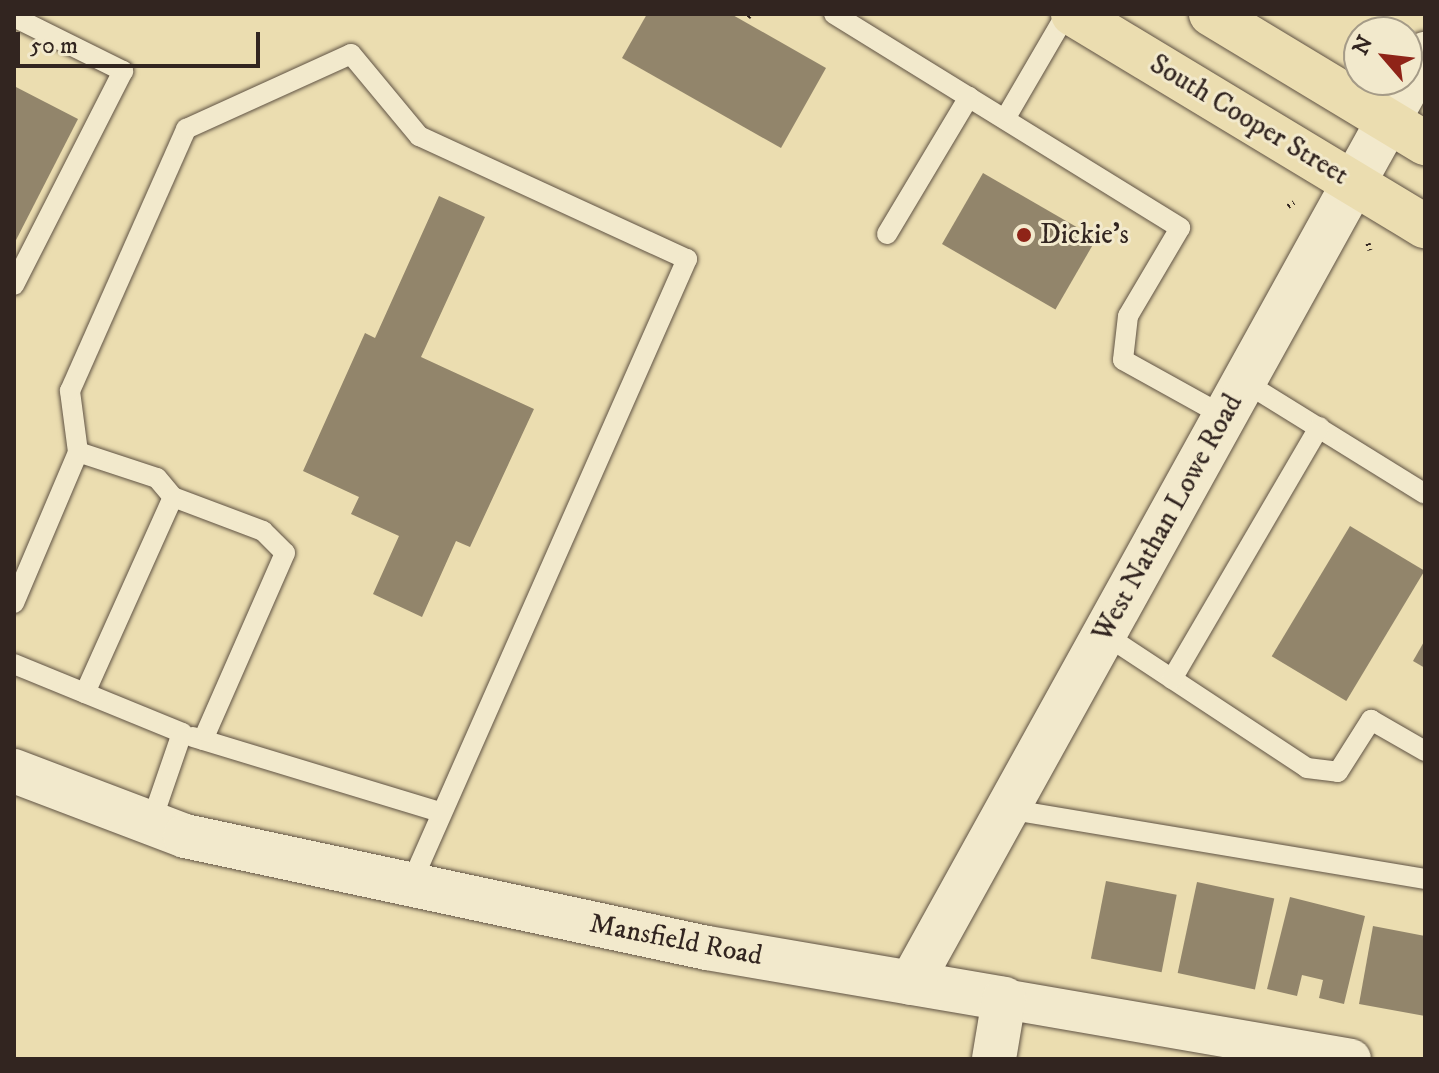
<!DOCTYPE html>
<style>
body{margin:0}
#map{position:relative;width:1439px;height:1073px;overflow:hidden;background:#ebddb0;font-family:"IM FELL DW Pica",serif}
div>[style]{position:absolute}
.building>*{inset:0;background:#92856b;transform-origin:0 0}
.path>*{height:5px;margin-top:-2.5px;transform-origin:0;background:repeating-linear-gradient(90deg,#322520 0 2px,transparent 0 6px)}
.roads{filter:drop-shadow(0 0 2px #605344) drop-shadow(0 0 2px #605344)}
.service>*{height:20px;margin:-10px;padding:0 10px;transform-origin:10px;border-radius:10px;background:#f2e9cc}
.minor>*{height:40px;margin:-20px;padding:0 20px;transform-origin:20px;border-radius:20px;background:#f2e9cc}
.tertiary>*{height:44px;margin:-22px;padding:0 22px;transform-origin:22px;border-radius:22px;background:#f2e9cc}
.primary>*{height:44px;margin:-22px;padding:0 22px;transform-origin:22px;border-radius:22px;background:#ebddb0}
.dots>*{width:22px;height:22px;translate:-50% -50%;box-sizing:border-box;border:4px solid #f2e9cc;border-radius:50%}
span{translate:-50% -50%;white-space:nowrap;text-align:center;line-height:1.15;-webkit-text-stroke:6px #f2e9cc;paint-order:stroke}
.street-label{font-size:28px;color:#322520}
.poi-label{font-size:28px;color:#322520}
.left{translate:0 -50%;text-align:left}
.frame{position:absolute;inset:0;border:16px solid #322520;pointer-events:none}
.north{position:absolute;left:1343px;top:16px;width:80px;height:80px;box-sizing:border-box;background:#f2e9cc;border:2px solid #a59b87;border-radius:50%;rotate:298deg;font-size:22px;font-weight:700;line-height:32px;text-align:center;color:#322520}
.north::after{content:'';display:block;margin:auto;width:28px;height:36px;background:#8f2418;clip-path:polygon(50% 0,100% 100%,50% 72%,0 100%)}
.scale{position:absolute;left:16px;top:32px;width:244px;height:36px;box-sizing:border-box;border:4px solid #322520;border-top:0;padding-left:10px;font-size:24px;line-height:28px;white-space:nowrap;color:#322520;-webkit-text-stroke:6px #f2e9cc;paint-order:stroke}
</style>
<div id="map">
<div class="building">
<div style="clip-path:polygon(647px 14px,731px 14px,826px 68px,781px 148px,622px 58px)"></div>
<div style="clip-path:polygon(14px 86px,78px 119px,14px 244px)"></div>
<div style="left:983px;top:173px;width:131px;height:82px;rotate:30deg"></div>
<div style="clip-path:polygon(439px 196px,485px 217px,421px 357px,534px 409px,470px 547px,456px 541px,422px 617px,373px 594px,399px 536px,351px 514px,359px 497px,303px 471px,365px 333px,375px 338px)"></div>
<div style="left:1350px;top:526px;width:87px;height:152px;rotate:31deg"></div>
<div style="clip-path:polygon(1425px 640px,1425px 668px,1413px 661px)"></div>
<div style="left:1106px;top:881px;width:72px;height:79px;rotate:11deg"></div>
<div style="left:1197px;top:882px;width:79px;height:93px;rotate:12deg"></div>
<div style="clip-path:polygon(1290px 897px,1365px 916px,1344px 1004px,1319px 998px,1323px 980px,1302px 975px,1297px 996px,1267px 989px)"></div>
<div style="clip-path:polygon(1373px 926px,1425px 936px,1425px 1016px,1359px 1004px)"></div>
</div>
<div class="path">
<div style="left:748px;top:17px;width:4px;rotate:-56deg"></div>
<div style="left:1288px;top:206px;width:7px;rotate:-34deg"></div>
<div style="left:1368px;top:243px;width:7px;rotate:74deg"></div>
</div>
<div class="roads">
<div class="service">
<div style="left:834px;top:14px;width:407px;rotate:31.7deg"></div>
<div style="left:1180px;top:228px;width:102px;rotate:120.6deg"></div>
<div style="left:1128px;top:316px;width:44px;rotate:96.5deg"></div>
<div style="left:1123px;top:360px;width:115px;rotate:29deg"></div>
<div style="left:14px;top:17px;width:122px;rotate:26.4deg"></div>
<div style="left:123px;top:71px;width:240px;rotate:117deg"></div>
<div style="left:1005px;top:119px;width:121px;rotate:-59.8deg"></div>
<div style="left:887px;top:234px;width:160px;rotate:-59.1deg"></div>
<div style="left:1243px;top:381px;width:214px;rotate:31.8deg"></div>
<div style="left:78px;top:452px;width:83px;rotate:18.2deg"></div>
<div style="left:157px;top:478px;width:25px;rotate:50deg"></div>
<div style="left:173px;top:497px;width:215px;rotate:114.2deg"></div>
<div style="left:173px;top:497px;width:96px;rotate:20.7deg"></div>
<div style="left:263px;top:531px;width:31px;rotate:45deg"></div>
<div style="left:285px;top:553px;width:204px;rotate:113.7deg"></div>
<div style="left:14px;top:603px;width:164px;rotate:-67deg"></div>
<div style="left:78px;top:452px;width:62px;rotate:-97.5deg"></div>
<div style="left:70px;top:391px;width:287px;rotate:-66.1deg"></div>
<div style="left:186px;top:129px;width:181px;rotate:-24.4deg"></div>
<div style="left:351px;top:54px;width:107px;rotate:50.3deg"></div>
<div style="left:419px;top:136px;width:295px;rotate:24.7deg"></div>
<div style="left:687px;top:259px;width:685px;rotate:113.84deg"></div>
<div style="left:1104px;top:634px;width:243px;rotate:33.4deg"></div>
<div style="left:1307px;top:768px;width:31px;rotate:7deg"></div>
<div style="left:1338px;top:772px;width:62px;rotate:-57.6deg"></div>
<div style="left:1371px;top:720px;width:62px;rotate:29.9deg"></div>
<div style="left:14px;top:664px;width:182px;rotate:22.3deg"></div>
<div style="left:182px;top:733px;width:95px;rotate:109deg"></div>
<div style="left:1172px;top:679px;width:292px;rotate:-59.7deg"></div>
<div style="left:193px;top:737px;width:258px;rotate:16.9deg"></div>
<div style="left:1007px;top:809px;width:424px;rotate:9.5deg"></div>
</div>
<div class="minor">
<div style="left:1004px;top:999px;width:352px;rotate:9.8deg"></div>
</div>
<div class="tertiary">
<div style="left:14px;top:771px;width:183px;rotate:20.8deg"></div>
<div style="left:185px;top:836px;width:534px;rotate:12.11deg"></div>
<div style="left:707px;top:948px;width:301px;rotate:9.7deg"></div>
<div style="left:1004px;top:999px;width:61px;rotate:99.5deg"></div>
<div style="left:911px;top:983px;width:1062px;rotate:-61.04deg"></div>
</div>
<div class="primary">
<div style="left:1073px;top:14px;width:411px;rotate:31.1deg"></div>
<div style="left:1211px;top:14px;width:250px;rotate:31.1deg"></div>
</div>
</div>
<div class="dots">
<div style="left:1024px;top:235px;background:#8f2418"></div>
</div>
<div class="street-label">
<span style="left:1249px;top:120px;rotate:31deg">South Cooper Street</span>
<span style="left:1168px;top:518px;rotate:-61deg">West Nathan Lowe Road</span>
<span style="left:676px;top:940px;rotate:11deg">Mansfield Road</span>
</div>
<div class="poi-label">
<span class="left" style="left:1040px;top:235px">Dickie's</span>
</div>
<div class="frame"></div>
<div class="north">N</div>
<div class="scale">50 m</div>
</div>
